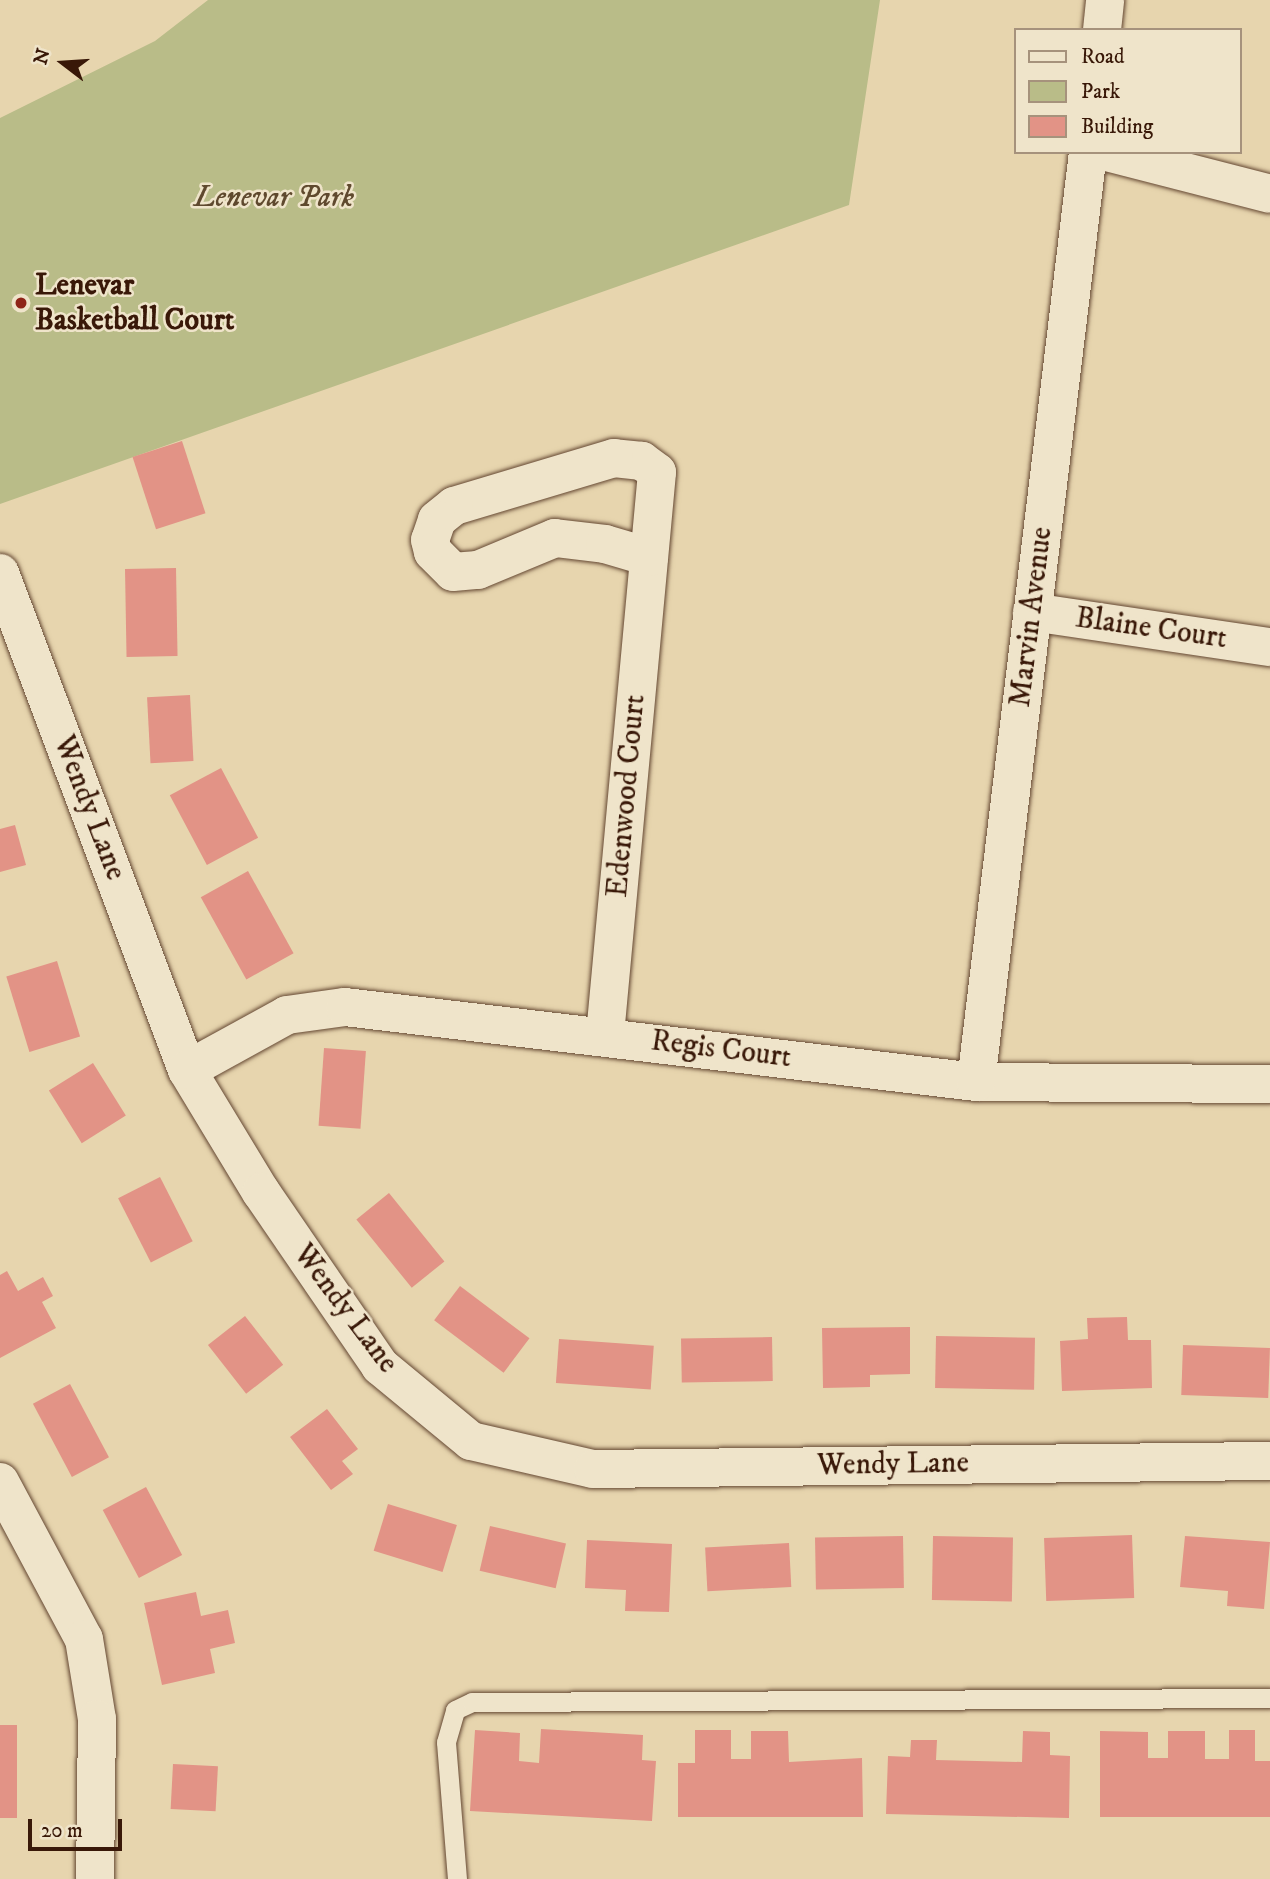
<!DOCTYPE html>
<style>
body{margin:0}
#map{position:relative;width:1270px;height:1879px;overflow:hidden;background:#e7d5ae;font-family:"IM FELL DW Pica",serif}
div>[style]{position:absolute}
.green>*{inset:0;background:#b9bc88}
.building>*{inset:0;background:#e29386;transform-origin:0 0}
.roads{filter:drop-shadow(0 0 2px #644732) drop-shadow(0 0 2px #644732)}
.lane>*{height:19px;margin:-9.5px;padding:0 9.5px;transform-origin:9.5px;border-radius:9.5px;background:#efe4ca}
.street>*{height:38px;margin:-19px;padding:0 19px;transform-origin:19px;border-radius:19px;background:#efe4ca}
.dots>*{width:19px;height:19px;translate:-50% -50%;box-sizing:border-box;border:4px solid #efe4ca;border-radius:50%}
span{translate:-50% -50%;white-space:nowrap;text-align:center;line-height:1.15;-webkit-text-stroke:5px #efe4ca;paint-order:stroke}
.park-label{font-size:30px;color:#5f492e;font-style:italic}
.poi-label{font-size:30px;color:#391808;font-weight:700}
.left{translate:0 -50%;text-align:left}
.street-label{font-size:30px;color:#391808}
.legend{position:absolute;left:1014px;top:28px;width:228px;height:126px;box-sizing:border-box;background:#efe4ca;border:2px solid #a6927c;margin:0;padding:9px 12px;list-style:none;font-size:21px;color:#391808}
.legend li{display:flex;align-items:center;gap:14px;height:35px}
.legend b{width:35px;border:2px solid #a6927c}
.north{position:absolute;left:28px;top:28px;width:70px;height:70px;-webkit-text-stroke:5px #efe4ca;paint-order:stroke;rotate:287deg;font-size:19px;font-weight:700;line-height:28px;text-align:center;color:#391808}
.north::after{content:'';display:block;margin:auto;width:24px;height:32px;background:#391808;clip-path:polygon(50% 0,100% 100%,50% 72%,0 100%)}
.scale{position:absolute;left:28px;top:1819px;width:94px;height:32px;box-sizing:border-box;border:4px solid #391808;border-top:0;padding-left:9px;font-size:21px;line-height:24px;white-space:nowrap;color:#391808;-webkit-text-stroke:5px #efe4ca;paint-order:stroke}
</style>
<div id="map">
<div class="green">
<div style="clip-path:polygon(208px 0,880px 0,849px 205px,0 504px,0 118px,155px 41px)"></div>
</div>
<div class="building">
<div style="left:182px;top:441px;width:76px;height:52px;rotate:72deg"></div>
<div style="left:176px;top:568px;width:88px;height:51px;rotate:89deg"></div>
<div style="left:190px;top:695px;width:66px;height:43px;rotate:87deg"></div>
<div style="left:221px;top:768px;width:79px;height:58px;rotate:62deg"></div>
<div style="clip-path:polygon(15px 825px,26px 865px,0 872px,0 829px)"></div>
<div style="left:248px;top:871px;width:94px;height:54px;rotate:61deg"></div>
<div style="left:57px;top:961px;width:79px;height:53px;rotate:73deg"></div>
<div style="left:324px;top:1048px;width:42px;height:78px;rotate:4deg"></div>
<div style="left:93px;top:1063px;width:62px;height:52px;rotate:58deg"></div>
<div style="left:160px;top:1177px;width:72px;height:47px;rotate:63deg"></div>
<div style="left:389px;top:1193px;width:88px;height:42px;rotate:51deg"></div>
<div style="clip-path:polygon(7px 1271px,18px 1291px,43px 1277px,53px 1296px,42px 1302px,56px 1328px,0 1358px,0 1275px)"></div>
<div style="left:460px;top:1286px;width:87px;height:43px;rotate:37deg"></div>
<div style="left:245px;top:1316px;width:62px;height:47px;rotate:52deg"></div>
<div style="clip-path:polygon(1127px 1317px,1128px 1340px,1151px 1340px,1152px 1388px,1062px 1391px,1060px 1341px,1088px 1339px,1087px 1318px)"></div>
<div style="clip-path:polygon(910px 1327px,910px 1374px,870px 1375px,870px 1387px,823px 1388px,822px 1328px)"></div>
<div style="left:936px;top:1336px;width:99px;height:52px;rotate:1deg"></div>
<div style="left:772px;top:1337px;width:44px;height:91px;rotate:89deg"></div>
<div style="left:559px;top:1339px;width:95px;height:44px;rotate:4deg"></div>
<div style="left:1183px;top:1345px;width:87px;height:50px;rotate:2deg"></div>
<div style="left:70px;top:1384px;width:83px;height:42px;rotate:62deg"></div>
<div style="clip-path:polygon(327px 1409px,358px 1449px,342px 1461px,353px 1474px,331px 1490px,290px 1437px)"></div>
<div style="left:146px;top:1487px;width:77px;height:49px;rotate:62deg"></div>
<div style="left:388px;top:1504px;width:72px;height:49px;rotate:17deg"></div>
<div style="left:490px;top:1526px;width:78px;height:46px;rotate:13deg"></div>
<div style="left:1132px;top:1535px;width:63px;height:88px;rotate:88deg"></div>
<div style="left:903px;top:1536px;width:52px;height:88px;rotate:89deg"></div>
<div style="left:933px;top:1536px;width:80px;height:64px;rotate:1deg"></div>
<div style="clip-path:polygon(1185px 1536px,1270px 1542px,1264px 1609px,1227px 1606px,1228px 1591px,1180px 1587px)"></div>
<div style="clip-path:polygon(587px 1540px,672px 1544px,669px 1612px,625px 1611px,626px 1590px,585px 1588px)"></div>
<div style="left:789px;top:1543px;width:44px;height:84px;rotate:87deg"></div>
<div style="clip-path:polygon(196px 1592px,201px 1616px,228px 1610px,235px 1643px,210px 1649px,215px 1673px,162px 1685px,144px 1603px)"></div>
<div style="left:0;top:1725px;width:17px;height:93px"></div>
<div style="clip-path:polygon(541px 1729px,643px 1735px,642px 1760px,656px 1761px,652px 1821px,470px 1811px,475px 1730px,520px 1733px,519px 1761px,539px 1763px)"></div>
<div style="clip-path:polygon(695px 1730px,731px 1730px,731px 1759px,751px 1759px,751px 1731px,788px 1731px,789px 1762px,862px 1758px,863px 1817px,678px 1817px,678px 1763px,695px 1763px)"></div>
<div style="clip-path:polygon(1229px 1730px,1255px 1730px,1255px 1761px,1270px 1761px,1270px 1817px,1100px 1817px,1100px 1731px,1148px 1732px,1148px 1758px,1168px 1758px,1168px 1731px,1205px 1731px,1205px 1759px,1229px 1759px)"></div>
<div style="clip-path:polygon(1023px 1731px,1050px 1732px,1050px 1755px,1070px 1756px,1069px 1818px,886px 1814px,888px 1756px,910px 1757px,911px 1740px,937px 1740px,936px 1760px,1022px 1762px)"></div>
<div style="left:173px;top:1764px;width:45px;height:45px;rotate:3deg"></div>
</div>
<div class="roads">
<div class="lane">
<div style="left:457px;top:1879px;width:137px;rotate:-94.6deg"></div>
<div style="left:446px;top:1742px;width:33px;rotate:-74deg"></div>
<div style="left:455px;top:1710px;width:19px;rotate:-25deg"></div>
<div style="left:472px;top:1702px;width:798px;rotate:-0.29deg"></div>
</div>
<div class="street">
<div style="left:1102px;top:30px;width:30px;rotate:-84deg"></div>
<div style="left:1107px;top:152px;width:168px;rotate:14.4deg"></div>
<div style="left:0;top:573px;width:531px;rotate:69.38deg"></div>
<div style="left:187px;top:1070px;width:143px;rotate:58.8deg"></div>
<div style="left:261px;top:1192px;width:211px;rotate:55.6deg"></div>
<div style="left:380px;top:1366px;width:118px;rotate:39.5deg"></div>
<div style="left:471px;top:1441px;width:125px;rotate:12.9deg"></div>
<div style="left:593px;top:1469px;width:677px;rotate:-0.68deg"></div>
<div style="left:1032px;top:612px;width:241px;rotate:8.4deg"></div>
<div style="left:605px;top:1035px;width:565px;rotate:-84.72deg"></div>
<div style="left:657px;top:472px;width:19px;rotate:-144deg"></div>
<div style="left:642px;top:461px;width:28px;rotate:-174deg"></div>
<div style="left:614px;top:458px;width:167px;rotate:163.3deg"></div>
<div style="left:454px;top:506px;width:22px;rotate:141deg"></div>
<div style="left:437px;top:520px;width:21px;rotate:109deg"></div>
<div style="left:430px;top:540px;width:12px;rotate:76deg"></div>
<div style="left:433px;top:552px;width:28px;rotate:45deg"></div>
<div style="left:453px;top:572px;width:25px;rotate:-5deg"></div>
<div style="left:478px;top:570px;width:83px;rotate:-22.6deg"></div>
<div style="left:555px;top:538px;width:50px;rotate:6.8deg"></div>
<div style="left:605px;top:544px;width:46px;rotate:16.5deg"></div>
<div style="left:187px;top:1070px;width:114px;rotate:-28.8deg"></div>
<div style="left:287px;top:1015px;width:59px;rotate:-7.9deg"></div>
<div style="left:345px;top:1007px;width:635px;rotate:6.78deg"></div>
<div style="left:976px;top:1082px;width:294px;rotate:0.4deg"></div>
<div style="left:976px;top:1082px;width:937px;rotate:-83.13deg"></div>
<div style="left:0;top:1482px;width:178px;rotate:61.9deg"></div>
<div style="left:84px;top:1639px;width:81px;rotate:80.8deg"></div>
<div style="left:97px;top:1719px;width:160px;rotate:90.7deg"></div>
</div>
</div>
<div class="dots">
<div style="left:21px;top:303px;background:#8f2418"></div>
</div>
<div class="park-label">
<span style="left:274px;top:198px">Lenevar Park</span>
</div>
<div class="poi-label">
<span class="left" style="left:35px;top:303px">Lenevar<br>Basketball Court</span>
</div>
<div class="street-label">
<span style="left:1032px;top:617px;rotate:-83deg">Marvin Avenue</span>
<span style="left:1151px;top:629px;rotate:8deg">Blaine Court</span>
<span style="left:627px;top:796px;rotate:-85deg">Edenwood Court</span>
<span style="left:89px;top:808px;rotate:69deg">Wendy Lane</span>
<span style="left:721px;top:1050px;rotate:7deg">Regis Court</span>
<span style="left:345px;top:1309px;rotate:53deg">Wendy Lane</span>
<span style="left:893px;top:1465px;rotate:-1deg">Wendy Lane</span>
</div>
<ul class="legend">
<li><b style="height:9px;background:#efe4ca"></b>Road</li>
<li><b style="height:19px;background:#b9bc88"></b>Park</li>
<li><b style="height:19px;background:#e29386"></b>Building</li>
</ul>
<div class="north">N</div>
<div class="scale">20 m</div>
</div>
